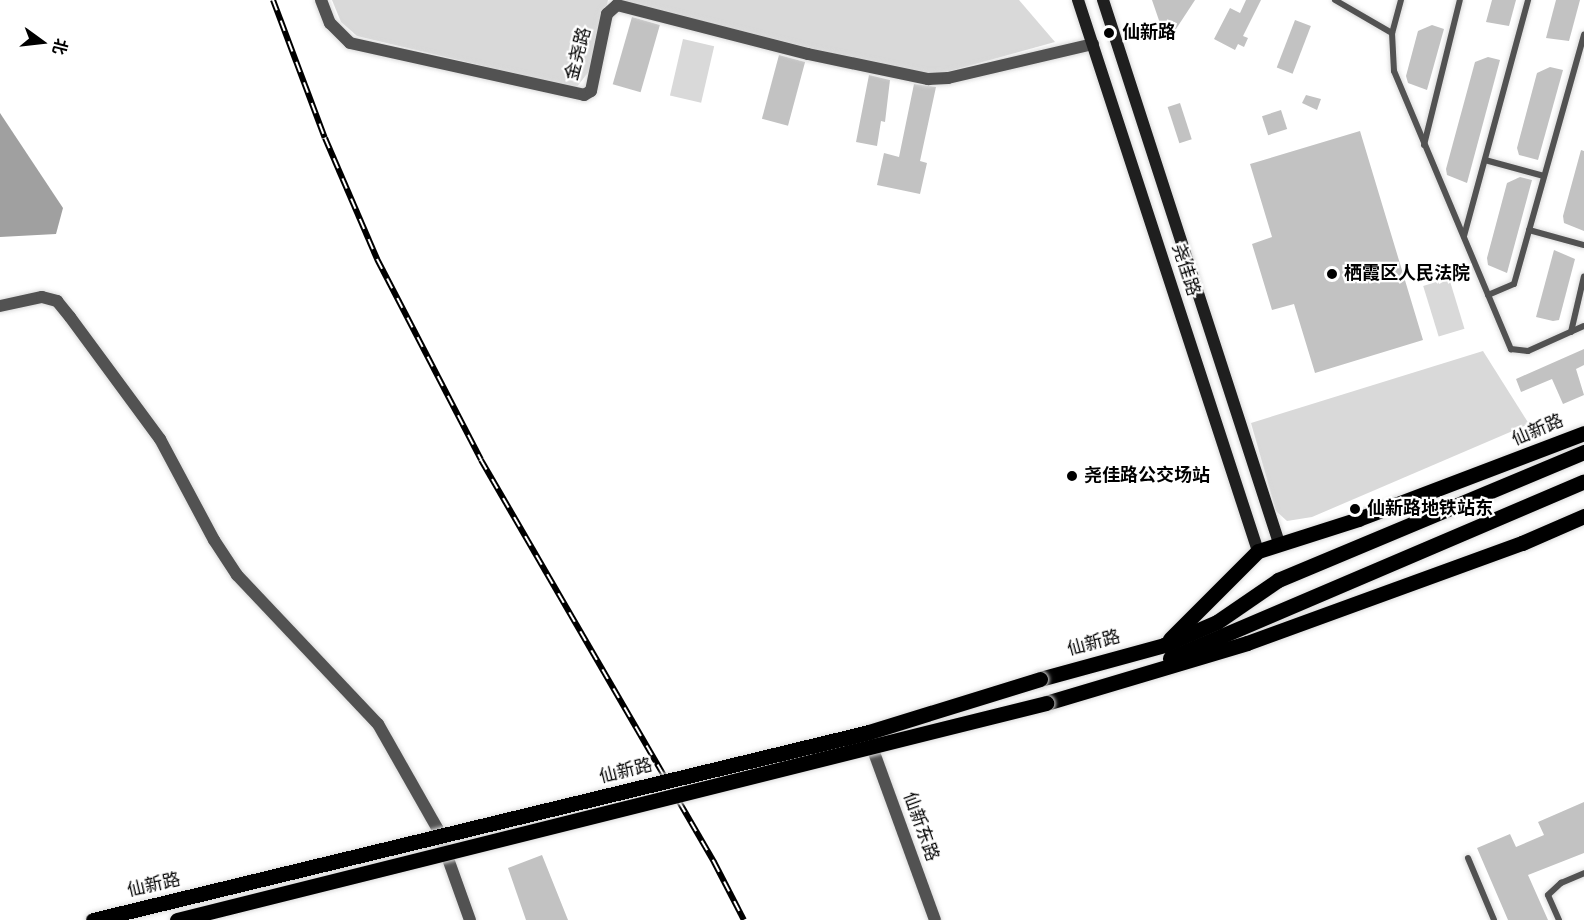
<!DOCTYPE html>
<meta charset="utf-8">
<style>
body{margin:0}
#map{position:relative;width:1584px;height:920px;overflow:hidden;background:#fff;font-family:"Source Sans 3","Noto Sans SC",sans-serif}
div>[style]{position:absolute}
.green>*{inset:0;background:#d9d9d9;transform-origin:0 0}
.water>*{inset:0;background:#a0a0a0}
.building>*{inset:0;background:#c2c2c2;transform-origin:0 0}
.roads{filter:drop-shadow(0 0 2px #dbdbdb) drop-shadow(0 0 2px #dbdbdb)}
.service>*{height:6px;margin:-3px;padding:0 3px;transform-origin:3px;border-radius:3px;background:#525252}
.minor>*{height:12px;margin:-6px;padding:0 6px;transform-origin:6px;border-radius:6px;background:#525252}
.secondary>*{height:12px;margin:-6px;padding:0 6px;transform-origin:6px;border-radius:6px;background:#1f1f1f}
.primary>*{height:15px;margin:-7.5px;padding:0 7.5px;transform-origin:7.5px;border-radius:7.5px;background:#000}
.rail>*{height:6px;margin-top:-3px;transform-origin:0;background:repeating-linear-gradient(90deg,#fff 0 11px,#000 0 22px);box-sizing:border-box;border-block:2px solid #000}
.bridges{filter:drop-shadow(0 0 2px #dbdbdb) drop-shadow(0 0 2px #dbdbdb)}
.primary-bridge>*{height:15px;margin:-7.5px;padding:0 7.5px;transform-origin:7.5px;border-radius:7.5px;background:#000}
.dots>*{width:16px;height:16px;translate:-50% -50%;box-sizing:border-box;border:3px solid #fff;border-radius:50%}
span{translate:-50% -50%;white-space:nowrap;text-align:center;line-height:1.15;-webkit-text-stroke:4.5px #fff;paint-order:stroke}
.poi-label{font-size:18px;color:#000;font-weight:700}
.left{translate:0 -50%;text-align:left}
.street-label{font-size:18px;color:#000}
.north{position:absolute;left:12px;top:12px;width:60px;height:60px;-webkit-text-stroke:4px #fff;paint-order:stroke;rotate:105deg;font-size:16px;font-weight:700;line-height:24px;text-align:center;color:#000}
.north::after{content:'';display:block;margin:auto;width:21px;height:27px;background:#000;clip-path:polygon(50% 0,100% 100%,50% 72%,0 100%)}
</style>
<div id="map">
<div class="green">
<div style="clip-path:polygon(332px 0,608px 0,593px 66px,576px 88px,357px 36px,341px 22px)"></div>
<div style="clip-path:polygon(617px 0,1019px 0,1055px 42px,939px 74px,890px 68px)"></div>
<div style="left:683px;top:39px;width:32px;height:58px;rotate:13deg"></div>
<div style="left:1449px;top:278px;width:53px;height:27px;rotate:73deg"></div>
<div style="clip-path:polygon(1483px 351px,1529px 424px,1312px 517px,1287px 521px,1276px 511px,1251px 423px)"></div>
</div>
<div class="water">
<div style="clip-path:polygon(0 113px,63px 208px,56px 234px,0 237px)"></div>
</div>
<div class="building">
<div style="clip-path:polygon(1152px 0,1195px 0,1174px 32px,1164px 35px)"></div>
<div style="clip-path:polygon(1246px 0,1261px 0,1243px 36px,1248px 38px,1244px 47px,1238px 44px,1235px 50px,1214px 39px,1230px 8px,1240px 13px)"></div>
<div style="clip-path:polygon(1492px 0,1516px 0,1509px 26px,1486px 22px)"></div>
<div style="clip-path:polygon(1556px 0,1580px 0,1569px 41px,1546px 38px)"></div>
<div style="left:632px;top:17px;width:29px;height:70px;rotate:16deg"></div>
<div style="left:1295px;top:20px;width:17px;height:51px;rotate:21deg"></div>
<div style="clip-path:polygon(1432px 25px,1444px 29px,1427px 90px,1408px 83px,1406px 76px,1418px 31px)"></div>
<div style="left:779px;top:55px;width:27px;height:66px;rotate:15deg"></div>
<div style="clip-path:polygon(1488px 57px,1500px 60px,1467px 183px,1447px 175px,1446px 169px,1475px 62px)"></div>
<div style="clip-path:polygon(1550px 67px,1563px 70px,1538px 160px,1519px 155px,1517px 148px,1537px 73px)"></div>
<div style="clip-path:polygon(869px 75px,890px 80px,885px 122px,881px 121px,877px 146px,856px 142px)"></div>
<div style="clip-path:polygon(914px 84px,936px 87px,920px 161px,927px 163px,920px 194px,877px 185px,884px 153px,899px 157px)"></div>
<div style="clip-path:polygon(1306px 95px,1321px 99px,1317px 110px,1302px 103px)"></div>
<div style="left:1180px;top:103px;width:38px;height:13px;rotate:72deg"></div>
<div style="left:1281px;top:110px;width:20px;height:20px;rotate:72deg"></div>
<div style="clip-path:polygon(1360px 131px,1423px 340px,1315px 373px,1294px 304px,1272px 310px,1252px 244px,1272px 237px,1250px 164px)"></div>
<div style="clip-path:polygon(1581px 150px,1584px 151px,1584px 231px,1564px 223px,1563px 216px)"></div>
<div style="clip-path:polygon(1520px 177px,1532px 180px,1507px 273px,1488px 265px,1487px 258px,1507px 183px)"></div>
<div style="clip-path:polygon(1554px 250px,1575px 259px,1559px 320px,1553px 321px,1536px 317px)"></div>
<div style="clip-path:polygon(1584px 349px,1584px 365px,1576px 369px,1584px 395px,1563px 404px,1552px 379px,1521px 392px,1516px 379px)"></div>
<div style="clip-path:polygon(1584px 802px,1584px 853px,1528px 875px,1548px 920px,1508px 920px,1477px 848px,1510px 834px,1516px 847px,1544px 835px,1538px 822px)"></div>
<div style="clip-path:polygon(542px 855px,568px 920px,526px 920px,508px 868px)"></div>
</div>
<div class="roads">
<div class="service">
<div style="left:1335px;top:0;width:66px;rotate:30.1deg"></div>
<div style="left:1401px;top:0;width:34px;rotate:105deg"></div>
<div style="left:1392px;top:33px;width:38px;rotate:87deg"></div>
<div style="left:1394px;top:71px;width:302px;rotate:67.2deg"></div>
<div style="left:1511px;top:349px;width:17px;rotate:7deg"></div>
<div style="left:1528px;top:351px;width:61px;rotate:-24.1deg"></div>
<div style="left:1424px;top:145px;width:149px;rotate:-76.1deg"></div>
<div style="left:1485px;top:160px;width:61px;rotate:15.2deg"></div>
<div style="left:1529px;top:230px;width:57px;rotate:15.3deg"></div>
<div style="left:1464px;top:236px;width:245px;rotate:-74.8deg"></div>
<div style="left:1488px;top:295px;width:28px;rotate:-23deg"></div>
<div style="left:1514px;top:284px;width:259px;rotate:-74.3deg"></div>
<div style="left:1571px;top:332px;width:57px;rotate:-76.9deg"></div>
<div style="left:1468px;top:858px;width:67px;rotate:67.2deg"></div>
<div style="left:1559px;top:920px;width:27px;rotate:-114deg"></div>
<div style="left:1548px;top:895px;width:18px;rotate:-43deg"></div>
<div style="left:1561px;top:883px;width:25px;rotate:-23deg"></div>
</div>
<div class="minor">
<div style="left:321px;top:0;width:25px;rotate:69deg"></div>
<div style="left:330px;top:23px;width:28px;rotate:45deg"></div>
<div style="left:350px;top:43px;width:240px;rotate:12.5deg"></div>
<div style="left:584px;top:95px;width:8px;rotate:-30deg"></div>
<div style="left:591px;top:91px;width:79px;rotate:-78.3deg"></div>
<div style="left:607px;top:14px;width:13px;rotate:-42deg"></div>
<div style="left:617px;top:5px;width:197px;rotate:14.4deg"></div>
<div style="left:808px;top:54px;width:123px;rotate:11.8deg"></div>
<div style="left:928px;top:79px;width:20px;rotate:-3deg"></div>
<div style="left:948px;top:78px;width:149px;rotate:-13.2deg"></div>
<div style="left:0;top:306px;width:43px;rotate:-12.1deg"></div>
<div style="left:42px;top:297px;width:16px;rotate:15deg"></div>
<div style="left:57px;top:301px;width:21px;rotate:51deg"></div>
<div style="left:70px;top:317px;width:152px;rotate:53.6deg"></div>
<div style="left:160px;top:439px;width:115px;rotate:61.9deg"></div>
<div style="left:214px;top:540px;width:42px;rotate:56.7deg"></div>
<div style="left:237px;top:575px;width:205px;rotate:46.6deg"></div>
<div style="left:378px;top:724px;width:120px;rotate:60.4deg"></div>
<div style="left:437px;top:828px;width:98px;rotate:70.3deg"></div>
<div style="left:872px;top:747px;width:184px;rotate:70deg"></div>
</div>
<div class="secondary">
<div style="left:1078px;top:0;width:580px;rotate:71.91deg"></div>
<div style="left:1103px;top:0;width:571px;rotate:72.04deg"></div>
</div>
<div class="primary">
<div style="left:1170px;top:639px;width:124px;rotate:-45deg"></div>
<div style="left:1258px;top:551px;width:105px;rotate:-17.7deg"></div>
<div style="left:1358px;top:519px;width:242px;rotate:-20.8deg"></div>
<div style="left:1170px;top:658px;width:450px;rotate:-23.1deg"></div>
<div style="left:1040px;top:679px;width:129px;rotate:-15.3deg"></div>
<div style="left:1164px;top:645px;width:58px;rotate:-23.5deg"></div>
<div style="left:1217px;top:622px;width:74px;rotate:-34.5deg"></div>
<div style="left:1278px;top:580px;width:332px;rotate:-22.7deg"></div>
<div style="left:1046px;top:703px;width:210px;rotate:-16.6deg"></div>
<div style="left:1247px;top:643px;width:293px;rotate:-20deg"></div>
<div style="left:1522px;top:543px;width:68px;rotate:-23.5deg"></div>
</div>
</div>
<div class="rail">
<div style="left:273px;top:0;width:147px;rotate:69.4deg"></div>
<div style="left:325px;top:138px;width:132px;rotate:66.7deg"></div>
<div style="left:377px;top:259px;width:226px;rotate:62.6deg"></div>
<div style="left:481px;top:460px;width:465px;rotate:59.9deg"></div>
<div style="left:714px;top:862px;width:65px;rotate:62.7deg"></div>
</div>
<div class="bridges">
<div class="primary-bridge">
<div style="left:93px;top:920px;width:798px;rotate:-13.62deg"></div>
<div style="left:869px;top:732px;width:179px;rotate:-17.2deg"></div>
<div style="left:177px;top:920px;width:896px;rotate:-14.02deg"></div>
</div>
</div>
<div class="dots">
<div style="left:1109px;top:33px;background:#000"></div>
<div style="left:1332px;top:274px;background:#000"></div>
<div style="left:1072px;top:476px;background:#000"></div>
<div style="left:1355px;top:509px;background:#000"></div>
</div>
<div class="poi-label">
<span class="left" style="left:1122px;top:33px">仙新路</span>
<span class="left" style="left:1344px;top:274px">栖霞区人民法院</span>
<span class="left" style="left:1084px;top:476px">尧佳路公交场站</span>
<span class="left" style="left:1367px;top:509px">仙新路地铁站东</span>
</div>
<div class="street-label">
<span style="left:579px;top:54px;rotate:-75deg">金尧路</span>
<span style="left:1185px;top:270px;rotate:72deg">尧佳路</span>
<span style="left:1538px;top:431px;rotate:-23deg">仙新路</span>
<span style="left:1094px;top:644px;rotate:-15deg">仙新路</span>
<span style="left:626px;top:772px;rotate:-14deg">仙新路</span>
<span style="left:920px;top:827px;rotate:70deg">仙新东路</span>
<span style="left:154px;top:886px;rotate:-13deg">仙新路</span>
</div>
<div class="north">北</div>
</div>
